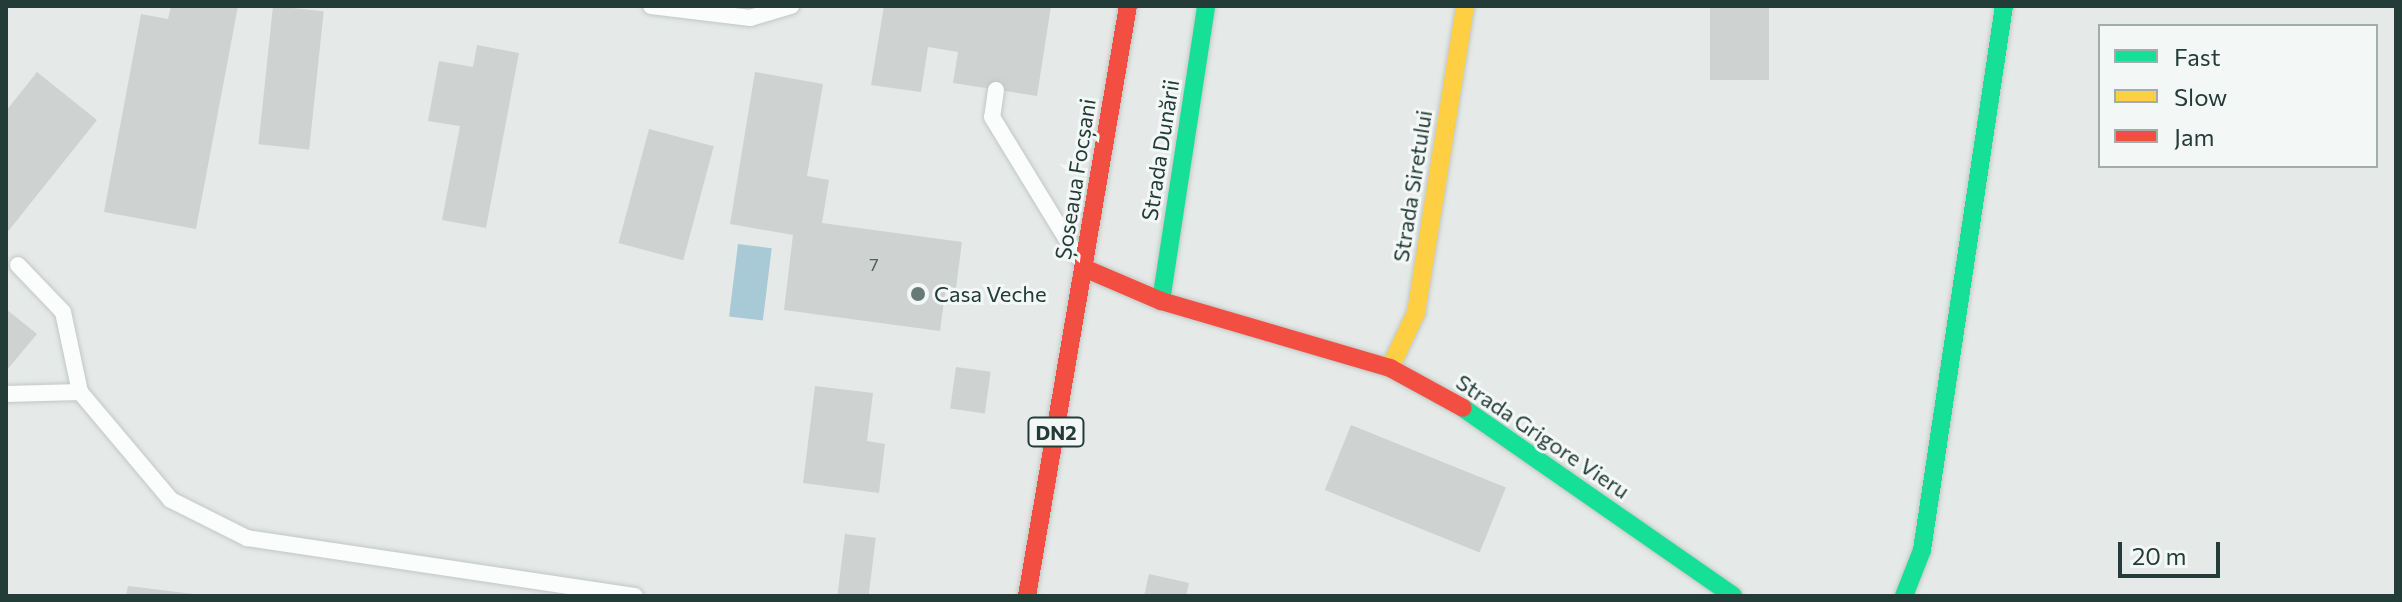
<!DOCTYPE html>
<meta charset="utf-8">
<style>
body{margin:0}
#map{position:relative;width:2402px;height:602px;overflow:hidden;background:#e5eae8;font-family:Commissioner,sans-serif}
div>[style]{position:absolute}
.water>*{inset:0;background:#a8cad6;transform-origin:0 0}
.building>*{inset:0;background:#ced2d1;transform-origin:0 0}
.roads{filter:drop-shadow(0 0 2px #c2c7c5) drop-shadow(0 0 2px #c2c7c5)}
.lane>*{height:16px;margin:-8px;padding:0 8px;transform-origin:8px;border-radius:8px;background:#fbfcfc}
.fast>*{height:18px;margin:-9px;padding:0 9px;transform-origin:9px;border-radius:9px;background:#16e098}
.slow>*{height:18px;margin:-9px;padding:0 9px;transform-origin:9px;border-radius:9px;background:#ffcf43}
.jam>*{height:18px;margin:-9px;padding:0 9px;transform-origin:9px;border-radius:9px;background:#f24e42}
.dots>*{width:22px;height:22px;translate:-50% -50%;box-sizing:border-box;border:4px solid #f3f8f6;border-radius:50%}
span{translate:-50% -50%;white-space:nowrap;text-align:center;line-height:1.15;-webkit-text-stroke:6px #f3f8f6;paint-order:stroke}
.number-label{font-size:18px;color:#4f625f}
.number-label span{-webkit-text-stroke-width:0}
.shield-label span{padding:2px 6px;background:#f3f8f6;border:2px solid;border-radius:6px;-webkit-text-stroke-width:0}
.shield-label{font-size:20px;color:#243c38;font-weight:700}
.street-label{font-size:22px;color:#243c38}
.poi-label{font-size:22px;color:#243c38}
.left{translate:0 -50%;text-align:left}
.frame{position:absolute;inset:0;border:8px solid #243c38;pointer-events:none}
.legend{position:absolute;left:2098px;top:24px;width:280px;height:144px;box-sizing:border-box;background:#f3f8f6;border:2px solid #a0adaa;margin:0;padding:10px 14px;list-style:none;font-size:24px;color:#243c38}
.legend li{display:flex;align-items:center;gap:16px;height:40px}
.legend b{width:40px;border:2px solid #a0adaa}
.scale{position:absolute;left:2118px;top:542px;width:102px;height:36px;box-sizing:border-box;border:4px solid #243c38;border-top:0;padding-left:10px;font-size:24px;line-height:28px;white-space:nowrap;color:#243c38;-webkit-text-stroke:6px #f3f8f6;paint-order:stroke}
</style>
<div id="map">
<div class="water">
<div style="left:738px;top:244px;width:34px;height:73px;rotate:7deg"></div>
</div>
<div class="building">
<div style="clip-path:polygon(171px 6px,238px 6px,196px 229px,104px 212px,141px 14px,168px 19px)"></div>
<div style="left:273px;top:6px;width:51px;height:139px;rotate:6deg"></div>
<div style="clip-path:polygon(884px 6px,1051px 6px,1037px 96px,953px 83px,958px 52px,928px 47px,921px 92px,871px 85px)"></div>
<div style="left:1710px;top:6px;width:59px;height:74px"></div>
<div style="clip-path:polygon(477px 45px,519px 53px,486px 228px,442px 220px,460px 126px,428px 121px,439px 61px,473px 67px)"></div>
<div style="clip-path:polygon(37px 72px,97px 120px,6px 234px,6px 111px)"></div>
<div style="clip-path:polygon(755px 72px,823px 84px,807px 176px,829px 180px,822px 223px,962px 242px,956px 288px,946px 286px,940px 331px,784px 310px,793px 235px,730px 224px)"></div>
<div style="left:649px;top:129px;width:67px;height:118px;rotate:15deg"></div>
<div style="clip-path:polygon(6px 309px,37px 334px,6px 371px)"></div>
<div style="left:956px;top:367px;width:35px;height:42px;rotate:8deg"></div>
<div style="clip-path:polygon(815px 386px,873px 393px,867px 441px,885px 444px,879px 493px,803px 483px)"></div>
<div style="left:1351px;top:425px;width:167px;height:70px;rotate:22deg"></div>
<div style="left:845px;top:534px;width:31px;height:63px;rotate:7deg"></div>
<div style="clip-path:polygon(1149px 574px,1189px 583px,1186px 596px,1144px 596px)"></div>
<div style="clip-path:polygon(128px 586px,194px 594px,194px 596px,126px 596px)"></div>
</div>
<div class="roads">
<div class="lane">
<div style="left:651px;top:6px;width:100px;rotate:6.9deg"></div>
<div style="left:750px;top:18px;width:43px;rotate:-16.3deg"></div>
<div style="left:996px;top:90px;width:27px;rotate:98deg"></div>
<div style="left:992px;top:117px;width:163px;rotate:58.6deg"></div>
<div style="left:18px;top:265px;width:65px;rotate:46.2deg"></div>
<div style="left:63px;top:312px;width:82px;rotate:78deg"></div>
<div style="left:6px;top:394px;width:74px;rotate:-1.5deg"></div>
<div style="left:80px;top:392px;width:141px;rotate:49.9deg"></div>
<div style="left:171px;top:500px;width:85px;rotate:26.6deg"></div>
<div style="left:247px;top:538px;width:392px;rotate:8.5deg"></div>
</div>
<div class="fast">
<div style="left:1161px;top:301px;width:298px;rotate:-81.3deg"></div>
<div style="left:1463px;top:408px;width:329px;rotate:34.8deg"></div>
<div style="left:1904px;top:596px;width:49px;rotate:-68.6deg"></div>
<div style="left:1922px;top:550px;width:550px;rotate:-81.43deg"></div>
</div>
<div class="slow">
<div style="left:1390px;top:368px;width:61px;rotate:-64.7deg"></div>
<div style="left:1416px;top:313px;width:311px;rotate:-80.9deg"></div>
</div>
<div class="jam">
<div style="left:1084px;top:268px;width:84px;rotate:23.2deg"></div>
<div style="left:1161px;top:301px;width:239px;rotate:16.3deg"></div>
<div style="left:1390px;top:368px;width:83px;rotate:28.7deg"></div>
<div style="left:1027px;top:596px;width:599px;rotate:-80.29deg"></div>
</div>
</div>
<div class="dots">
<div style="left:918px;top:294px;background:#687976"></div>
</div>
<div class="number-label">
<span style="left:874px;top:264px">7</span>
</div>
<div class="shield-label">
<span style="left:1056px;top:432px">DN2</span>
</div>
<div class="street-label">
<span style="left:1160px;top:150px;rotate:-81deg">Strada Dunării</span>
<span style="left:1075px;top:179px;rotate:-81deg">Șoseaua Focșani</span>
<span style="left:1412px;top:186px;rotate:-81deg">Strada Siretului</span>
<span style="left:1543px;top:436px;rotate:34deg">Strada Grigore Vieru</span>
</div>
<div class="poi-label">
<span class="left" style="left:934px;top:294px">Casa Veche</span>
</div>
<div class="frame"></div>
<ul class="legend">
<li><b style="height:10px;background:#16e098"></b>Fast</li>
<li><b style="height:10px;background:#ffcf43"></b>Slow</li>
<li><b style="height:10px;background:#f24e42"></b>Jam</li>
</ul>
<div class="scale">20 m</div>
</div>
